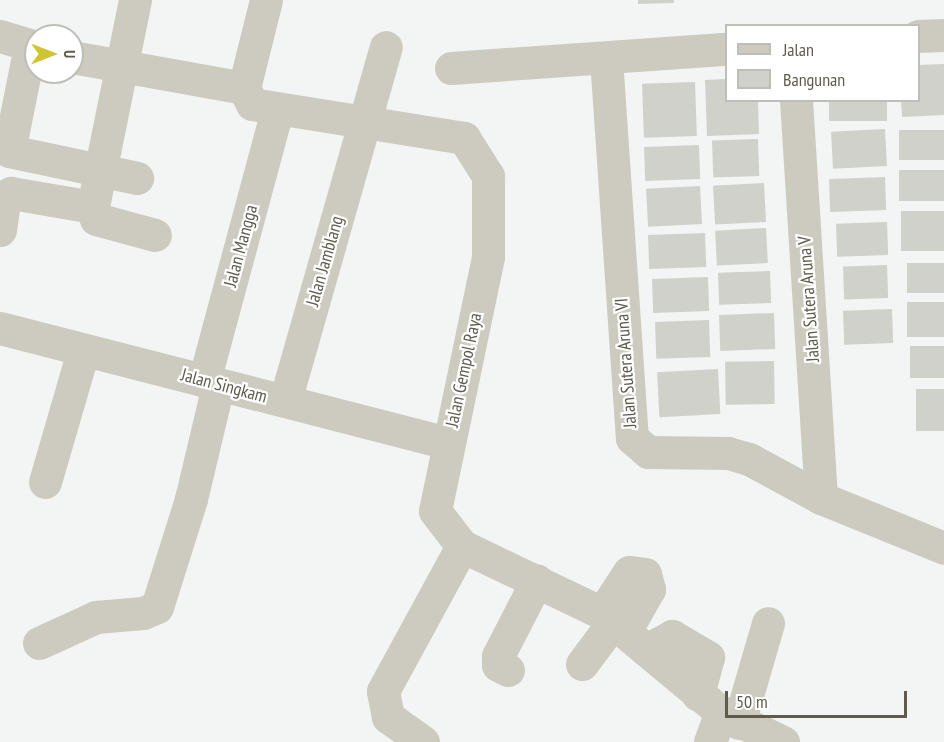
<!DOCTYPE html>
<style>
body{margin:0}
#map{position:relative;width:944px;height:742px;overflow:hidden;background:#f3f4f4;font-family:"PT Sans Narrow",sans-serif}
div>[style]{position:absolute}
.building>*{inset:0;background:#d0d1ca;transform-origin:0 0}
.minor>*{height:33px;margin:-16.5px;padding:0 16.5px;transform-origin:16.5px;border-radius:16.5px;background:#cdcbc0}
span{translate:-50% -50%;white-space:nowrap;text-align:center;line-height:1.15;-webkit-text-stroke:4.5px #fff;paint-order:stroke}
.street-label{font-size:18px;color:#5e5b4c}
.legend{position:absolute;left:725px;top:24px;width:195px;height:78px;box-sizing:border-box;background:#fff;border:2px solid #bfbdb7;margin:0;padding:8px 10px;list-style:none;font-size:18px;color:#5e5b4c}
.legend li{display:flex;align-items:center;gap:12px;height:30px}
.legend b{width:30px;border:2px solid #bfbdb7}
.north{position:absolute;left:24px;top:24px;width:60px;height:60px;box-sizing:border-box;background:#fff;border:2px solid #bfbdb7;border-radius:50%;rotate:90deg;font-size:16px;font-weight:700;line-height:24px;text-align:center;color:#5e5b4c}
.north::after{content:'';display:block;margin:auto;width:21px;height:27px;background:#cfc432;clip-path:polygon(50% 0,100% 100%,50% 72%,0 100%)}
.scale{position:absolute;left:725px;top:691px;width:182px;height:27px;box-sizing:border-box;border:3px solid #5e5b4c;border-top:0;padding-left:8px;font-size:18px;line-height:21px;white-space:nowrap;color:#5e5b4c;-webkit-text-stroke:4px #fff;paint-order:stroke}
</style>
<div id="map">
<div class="building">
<div style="clip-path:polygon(638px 0,674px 0,674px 3px,638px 4px)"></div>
<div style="clip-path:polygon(944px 64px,944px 115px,902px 117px,901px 100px,918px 100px,918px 65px)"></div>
<div style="clip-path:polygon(726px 79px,726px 100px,758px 100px,759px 134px,707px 136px,705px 80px)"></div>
<div style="left:695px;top:82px;width:54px;height:53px;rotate:88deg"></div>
<div style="left:829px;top:100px;width:58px;height:21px"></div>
<div style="left:885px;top:129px;width:37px;height:54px;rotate:87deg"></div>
<div style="left:944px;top:130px;width:30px;height:45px;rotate:90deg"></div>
<div style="left:758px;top:139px;width:37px;height:46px;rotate:88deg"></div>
<div style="left:699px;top:145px;width:34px;height:55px;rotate:88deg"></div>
<div style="left:944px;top:170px;width:31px;height:45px;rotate:90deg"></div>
<div style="left:885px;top:177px;width:33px;height:56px;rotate:88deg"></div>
<div style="left:764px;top:183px;width:39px;height:51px;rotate:87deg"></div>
<div style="left:700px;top:186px;width:38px;height:54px;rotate:87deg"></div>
<div style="left:944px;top:211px;width:40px;height:43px;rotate:90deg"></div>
<div style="left:887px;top:222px;width:33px;height:51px;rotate:88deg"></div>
<div style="left:766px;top:228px;width:35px;height:51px;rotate:87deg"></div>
<div style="left:705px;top:233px;width:34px;height:57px;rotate:88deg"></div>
<div style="left:944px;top:263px;width:30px;height:37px;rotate:90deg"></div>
<div style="left:887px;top:265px;width:33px;height:44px;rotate:88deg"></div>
<div style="left:770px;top:271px;width:32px;height:52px;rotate:88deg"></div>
<div style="left:708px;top:277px;width:34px;height:56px;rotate:88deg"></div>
<div style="left:944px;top:302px;width:35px;height:37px;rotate:90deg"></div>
<div style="left:892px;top:309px;width:34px;height:49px;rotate:88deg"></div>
<div style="left:774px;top:313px;width:36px;height:55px;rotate:88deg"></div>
<div style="left:709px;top:320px;width:37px;height:54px;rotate:88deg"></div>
<div style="left:944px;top:346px;width:32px;height:34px;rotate:90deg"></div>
<div style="left:774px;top:361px;width:43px;height:49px;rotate:89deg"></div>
<div style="left:718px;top:369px;width:45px;height:61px;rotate:87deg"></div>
<div style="left:944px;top:389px;width:42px;height:28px;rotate:90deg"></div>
</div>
<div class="minor">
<div style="left:135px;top:0;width:211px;rotate:101.5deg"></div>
<div style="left:93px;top:207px;width:12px;rotate:76deg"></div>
<div style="left:96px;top:219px;width:61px;rotate:15.2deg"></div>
<div style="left:266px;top:0;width:91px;rotate:104deg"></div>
<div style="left:244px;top:88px;width:18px;rotate:63deg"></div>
<div style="left:252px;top:104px;width:215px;rotate:9.1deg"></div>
<div style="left:464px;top:138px;width:45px;rotate:57.7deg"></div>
<div style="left:488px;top:176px;width:81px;rotate:90deg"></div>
<div style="left:488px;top:257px;width:259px;rotate:101.8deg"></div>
<div style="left:435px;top:511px;width:44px;rotate:52.4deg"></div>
<div style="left:462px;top:546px;width:155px;rotate:25.6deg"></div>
<div style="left:602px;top:613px;width:155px;rotate:39.8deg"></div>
<div style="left:721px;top:712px;width:69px;rotate:25.8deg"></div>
<div style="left:0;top:36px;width:38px;rotate:17deg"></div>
<div style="left:918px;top:36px;width:26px;rotate:-2deg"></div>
<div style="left:30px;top:46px;width:107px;rotate:101.3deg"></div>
<div style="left:9px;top:151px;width:131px;rotate:11.9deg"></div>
<div style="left:72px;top:57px;width:175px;rotate:10.2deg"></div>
<div style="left:606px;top:58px;width:381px;rotate:86.1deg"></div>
<div style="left:632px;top:438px;width:21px;rotate:41deg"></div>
<div style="left:648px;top:452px;width:80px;rotate:0.7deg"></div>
<div style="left:728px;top:453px;width:22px;rotate:16deg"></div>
<div style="left:749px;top:459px;width:82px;rotate:28.4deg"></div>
<div style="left:821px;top:498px;width:133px;rotate:22.1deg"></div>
<div style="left:451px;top:68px;width:276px;rotate:-4deg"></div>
<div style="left:796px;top:100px;width:399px;rotate:86.4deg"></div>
<div style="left:0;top:230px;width:34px;rotate:-82deg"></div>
<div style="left:5px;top:196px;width:7px;rotate:-27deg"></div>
<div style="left:11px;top:193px;width:83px;rotate:9.7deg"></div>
<div style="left:0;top:328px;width:463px;rotate:14.4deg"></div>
<div style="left:204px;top:381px;width:280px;rotate:-74.9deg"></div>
<div style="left:285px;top:401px;width:368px;rotate:-74.1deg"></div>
<div style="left:45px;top:482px;width:136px;rotate:-73.8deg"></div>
<div style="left:602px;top:613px;width:49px;rotate:-56.6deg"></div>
<div style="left:629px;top:572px;width:16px;rotate:7deg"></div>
<div style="left:645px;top:574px;width:16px;rotate:75deg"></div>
<div style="left:649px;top:589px;width:47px;rotate:119.3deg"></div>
<div style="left:39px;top:643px;width:63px;rotate:-24.5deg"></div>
<div style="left:96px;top:617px;width:47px;rotate:-4.9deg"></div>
<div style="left:143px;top:613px;width:15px;rotate:-23deg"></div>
<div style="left:157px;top:607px;width:113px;rotate:-72.5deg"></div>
<div style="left:191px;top:499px;width:116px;rotate:-76.6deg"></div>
<div style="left:646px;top:650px;width:30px;rotate:-28deg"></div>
<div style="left:672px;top:636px;width:42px;rotate:30.3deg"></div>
<div style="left:708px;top:657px;width:39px;rotate:105deg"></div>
<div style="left:582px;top:664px;width:54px;rotate:-53.3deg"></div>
<div style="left:508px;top:670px;width:11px;rotate:-153deg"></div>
<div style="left:498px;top:665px;width:9px;rotate:-90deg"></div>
<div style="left:498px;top:656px;width:85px;rotate:-62.8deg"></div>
<div style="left:739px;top:723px;width:104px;rotate:-73.8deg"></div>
<div style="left:423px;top:742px;width:43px;rotate:-144.5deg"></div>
<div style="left:388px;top:717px;width:26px;rotate:-101deg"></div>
<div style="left:383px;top:691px;width:165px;rotate:-61.4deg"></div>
<div style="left:710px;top:742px;width:32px;rotate:-70deg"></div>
</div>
<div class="street-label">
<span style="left:241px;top:246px;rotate:-75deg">Jalan Mangga</span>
<span style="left:325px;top:261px;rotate:-74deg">Jalan Jamblang</span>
<span style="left:809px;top:299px;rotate:-94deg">Jalan Sutera Aruna V</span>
<span style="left:626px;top:363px;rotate:-94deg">Jalan Sutera Aruna VI</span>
<span style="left:464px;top:370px;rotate:-78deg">Jalan Gempol Raya</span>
<span style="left:224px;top:386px;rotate:15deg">Jalan Singkam</span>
</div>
<ul class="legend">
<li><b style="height:8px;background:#cdcbc0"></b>Jalan</li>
<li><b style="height:16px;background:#d0d1ca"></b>Bangunan</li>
</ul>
<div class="north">U</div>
<div class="scale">50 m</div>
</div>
